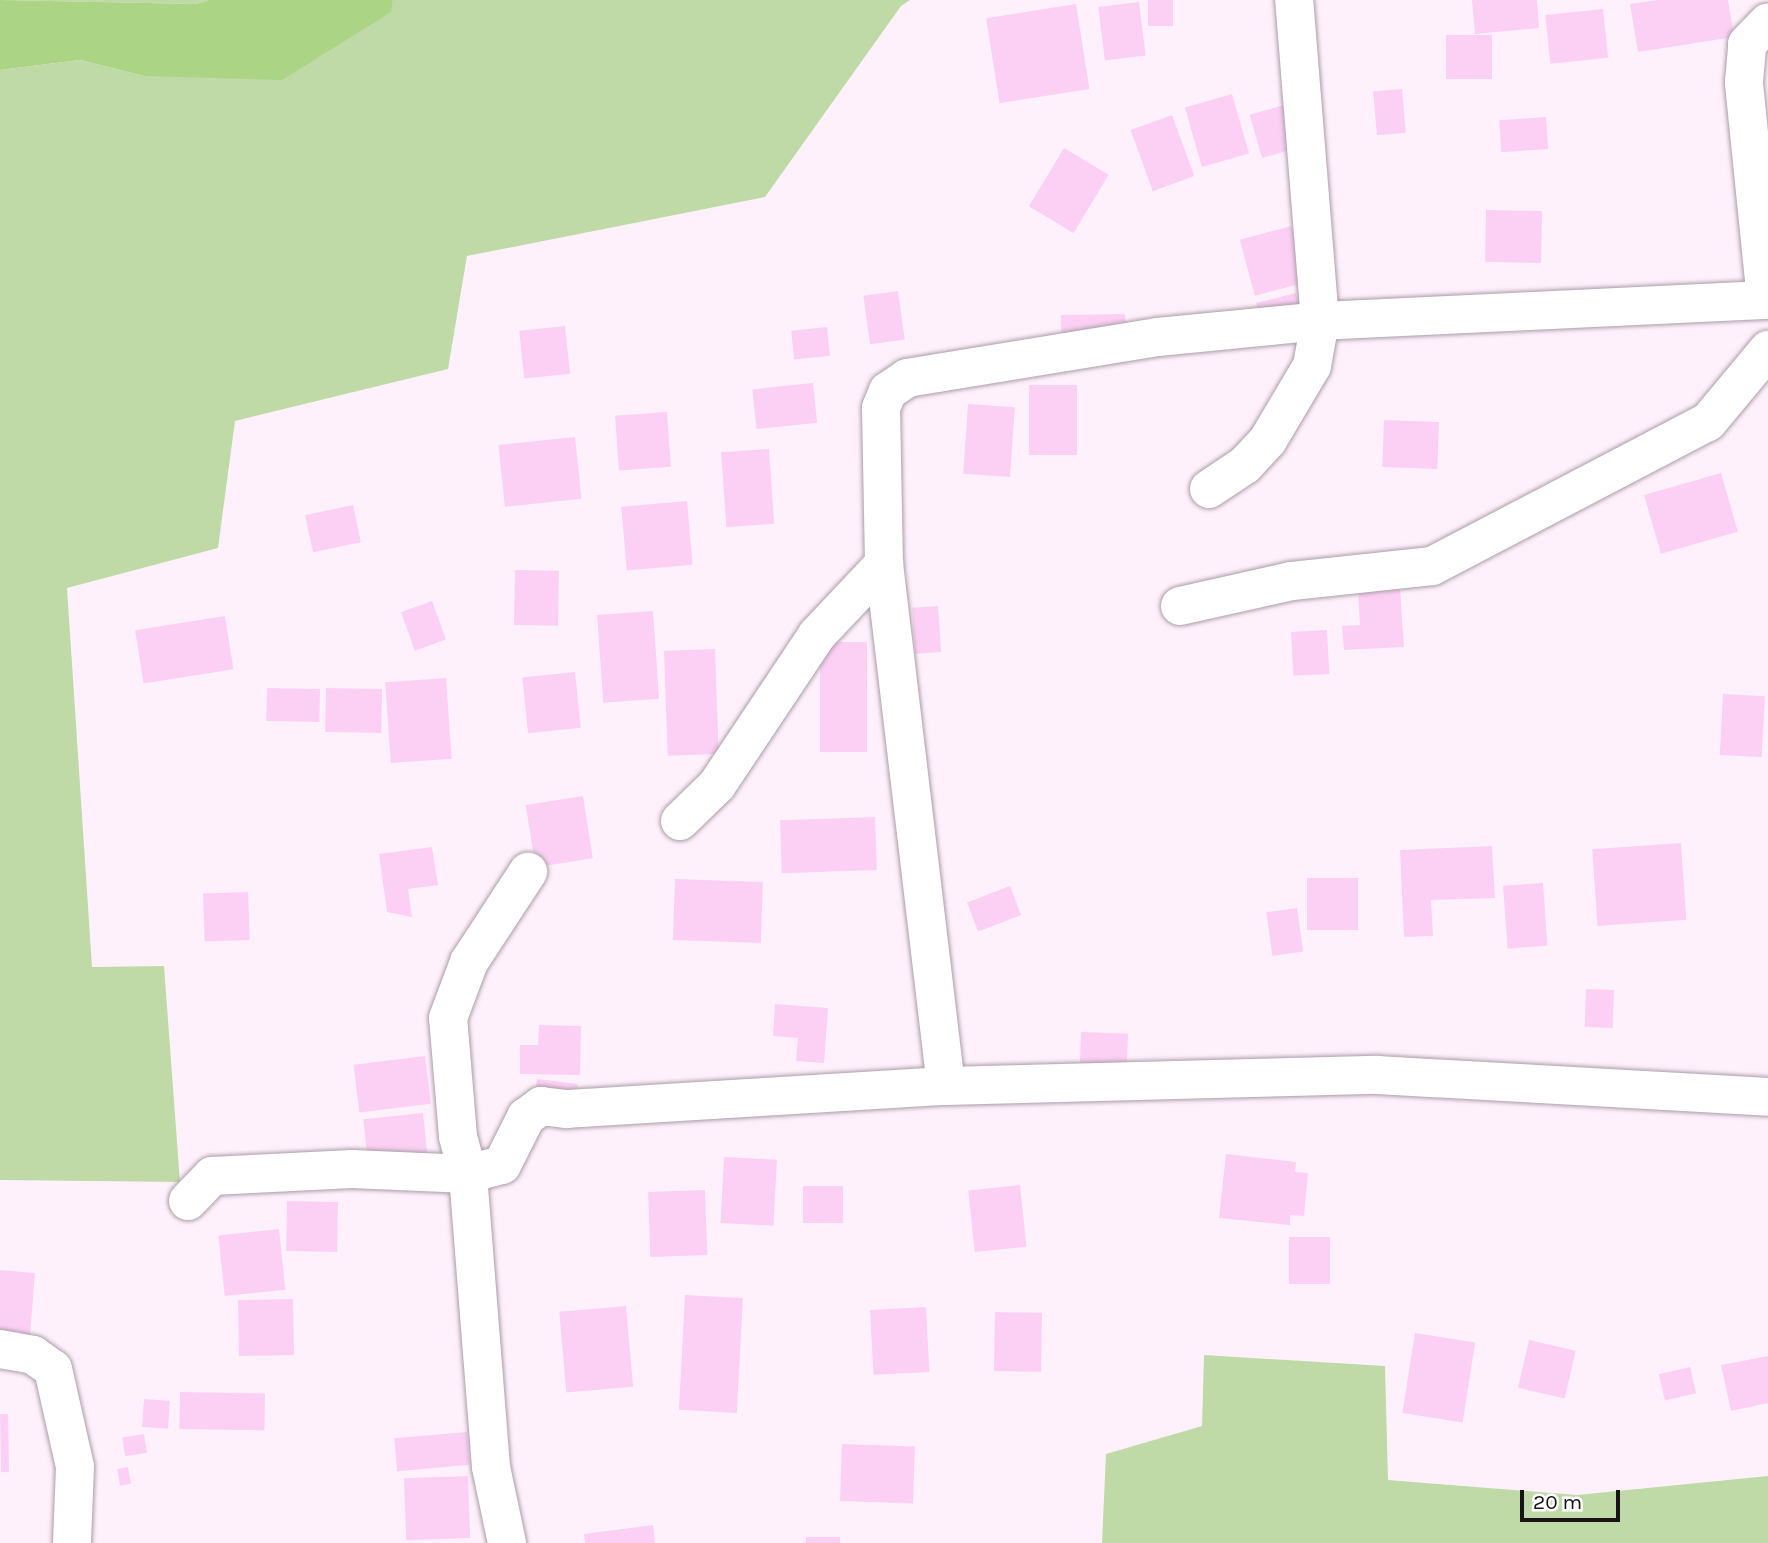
<!DOCTYPE html>
<style>
body{margin:0}
#map{position:relative;width:1768px;height:1543px;overflow:hidden;background:#fff1fc;font-family:Karla,sans-serif}
div>[style]{position:absolute}
.green>*{inset:0;background:#bfdaa7}
.water>*{inset:0;background:#abd485}
.building>*{inset:0;background:#fcd0f4;transform-origin:0 0}
.roads{filter:drop-shadow(0 0 2px #aa9da8) drop-shadow(0 0 2px #aa9da8)}
.minor>*{height:38px;margin:-19px;padding:0 19px;transform-origin:19px;border-radius:19px;background:#fff}
span{translate:-50% -50%;white-space:nowrap;text-align:center;line-height:1.15;-webkit-text-stroke:5px #fff;paint-order:stroke}
.scale{position:absolute;left:1520px;top:1490px;width:100px;height:32px;box-sizing:border-box;border:4px solid #171317;border-top:0;padding-left:9px;font-size:21px;line-height:24px;white-space:nowrap;color:#171317;-webkit-text-stroke:5px #fff;paint-order:stroke}
</style>
<div id="map">
<div class="green">
<div style="clip-path:polygon(0 0,209px 0,196px 4px)"></div>
<div style="clip-path:polygon(393px 0,910px 0,901px 6px,765px 197px,467px 256px,448px 369px,235px 421px,218px 548px,67px 588px,92px 967px,164px 966px,180px 1182px,0 1180px,0 70px,80px 60px,144px 76px,390px 12px)"></div>
<div style="clip-path:polygon(1204px 1355px,1385px 1366px,1388px 1480px,1577px 1495px,1768px 1476px,1768px 1543px,1102px 1543px,1106px 1454px,1202px 1426px)"></div>
</div>
<div class="water">
<div style="clip-path:polygon(0 0,196px 4px,209px 0,393px 0,391px 12px,282px 80px,144px 76px,80px 60px,0 70px)"></div>
</div>
<div class="building">
<div style="left:1148px;top:0;width:25px;height:26px"></div>
<div style="clip-path:polygon(1472px 0,1537px 0,1539px 28px,1475px 34px)"></div>
<div style="clip-path:polygon(1658px 0,1728px 0,1734px 37px,1638px 52px,1630px 4px)"></div>
<div style="left:1139px;top:2px;width:54px;height:41px;rotate:83deg"></div>
<div style="left:1076px;top:4px;width:86px;height:91px;rotate:81deg"></div>
<div style="left:1603px;top:9px;width:49px;height:58px;rotate:84deg"></div>
<div style="left:1492px;top:35px;width:44px;height:46px;rotate:90deg"></div>
<div style="left:1402px;top:89px;width:44px;height:29px;rotate:85deg"></div>
<div style="left:1232px;top:94px;width:62px;height:49px;rotate:74deg"></div>
<div style="left:1291px;top:103px;width:45px;height:43px;rotate:74deg"></div>
<div style="left:1172px;top:115px;width:65px;height:44px;rotate:70deg"></div>
<div style="left:1546px;top:117px;width:32px;height:47px;rotate:86deg"></div>
<div style="left:1064px;top:148px;width:52px;height:68px;rotate:31deg"></div>
<div style="left:1486px;top:210px;width:56px;height:52px;rotate:1deg"></div>
<div style="left:1291px;top:226px;width:58px;height:53px;rotate:75deg"></div>
<div style="left:898px;top:291px;width:49px;height:35px;rotate:82deg"></div>
<div style="left:1296px;top:293px;width:44px;height:41px;rotate:76deg"></div>
<div style="left:1125px;top:314px;width:49px;height:64px;rotate:89deg"></div>
<div style="left:565px;top:326px;width:48px;height:46px;rotate:84deg"></div>
<div style="left:827px;top:327px;width:29px;height:36px;rotate:84deg"></div>
<div style="left:813px;top:383px;width:40px;height:61px;rotate:84deg"></div>
<div style="left:1029px;top:385px;width:48px;height:70px"></div>
<div style="left:968px;top:404px;width:47px;height:70px;rotate:4deg"></div>
<div style="left:667px;top:412px;width:55px;height:52px;rotate:86deg"></div>
<div style="left:1384px;top:420px;width:55px;height:47px;rotate:2deg"></div>
<div style="left:575px;top:437px;width:62px;height:77px;rotate:84deg"></div>
<div style="left:769px;top:449px;width:75px;height:48px;rotate:86deg"></div>
<div style="left:1721px;top:473px;width:61px;height:80px;rotate:74deg"></div>
<div style="left:687px;top:501px;width:64px;height:66px;rotate:85deg"></div>
<div style="left:353px;top:505px;width:38px;height:49px;rotate:78deg"></div>
<div style="left:515px;top:570px;width:44px;height:55px;rotate:1deg"></div>
<div style="clip-path:polygon(1400px 588px,1404px 647px,1344px 650px,1342px 626px,1360px 625px,1358px 590px)"></div>
<div style="left:432px;top:601px;width:41px;height:33px;rotate:70deg"></div>
<div style="left:938px;top:606px;width:46px;height:26px;rotate:86deg"></div>
<div style="left:653px;top:611px;width:88px;height:56px;rotate:86deg"></div>
<div style="left:225px;top:616px;width:54px;height:91px;rotate:81deg"></div>
<div style="left:1327px;top:630px;width:44px;height:36px;rotate:87deg"></div>
<div style="left:820px;top:642px;width:47px;height:110px"></div>
<div style="left:715px;top:649px;width:105px;height:51px;rotate:88deg"></div>
<div style="left:575px;top:672px;width:56px;height:53px;rotate:84deg"></div>
<div style="left:446px;top:678px;width:81px;height:61px;rotate:86deg"></div>
<div style="left:267px;top:688px;width:53px;height:33px;rotate:1deg"></div>
<div style="left:326px;top:688px;width:56px;height:44px;rotate:1deg"></div>
<div style="left:1723px;top:694px;width:42px;height:61px;rotate:3deg"></div>
<div style="left:583px;top:796px;width:63px;height:58px;rotate:81deg"></div>
<div style="left:875px;top:817px;width:53px;height:95px;rotate:88deg"></div>
<div style="left:1681px;top:843px;width:77px;height:89px;rotate:86deg"></div>
<div style="clip-path:polygon(1492px 846px,1495px 898px,1431px 900px,1433px 936px,1404px 937px,1400px 850px)"></div>
<div style="clip-path:polygon(432px 847px,438px 885px,408px 889px,412px 917px,387px 912px,379px 854px)"></div>
<div style="left:1307px;top:878px;width:51px;height:52px"></div>
<div style="left:675px;top:879px;width:88px;height:61px;rotate:2deg"></div>
<div style="left:1543px;top:883px;width:63px;height:40px;rotate:86deg"></div>
<div style="left:1010px;top:886px;width:31px;height:46px;rotate:69deg"></div>
<div style="left:248px;top:892px;width:48px;height:45px;rotate:88deg"></div>
<div style="left:1297px;top:908px;width:44px;height:31px;rotate:82deg"></div>
<div style="left:1586px;top:989px;width:28px;height:38px;rotate:2deg"></div>
<div style="clip-path:polygon(775px 1004px,828px 1008px,824px 1063px,796px 1061px,798px 1038px,773px 1036px)"></div>
<div style="clip-path:polygon(539px 1025px,581px 1026px,580px 1075px,520px 1074px,520px 1045px,538px 1045px)"></div>
<div style="left:1081px;top:1032px;width:47px;height:59px;rotate:2deg"></div>
<div style="left:425px;top:1056px;width:48px;height:72px;rotate:83deg"></div>
<div style="left:537px;top:1079px;width:41px;height:40px;rotate:7deg"></div>
<div style="left:423px;top:1113px;width:41px;height:60px;rotate:84deg"></div>
<div style="clip-path:polygon(1226px 1154px,1296px 1162px,1295px 1172px,1308px 1173px,1304px 1216px,1290px 1215px,1290px 1225px,1219px 1218px)"></div>
<div style="left:724px;top:1157px;width:53px;height:66px;rotate:3deg"></div>
<div style="left:1020px;top:1185px;width:62px;height:52px;rotate:84deg"></div>
<div style="left:803px;top:1186px;width:40px;height:37px"></div>
<div style="left:705px;top:1190px;width:65px;height:57px;rotate:88deg"></div>
<div style="left:287px;top:1201px;width:51px;height:50px;rotate:1deg"></div>
<div style="left:279px;top:1229px;width:61px;height:61px;rotate:84deg"></div>
<div style="left:1289px;top:1237px;width:41px;height:47px"></div>
<div style="clip-path:polygon(0 1270px,35px 1273px,30px 1335px,0 1332px)"></div>
<div style="left:685px;top:1295px;width:58px;height:115px;rotate:3deg"></div>
<div style="left:293px;top:1299px;width:56px;height:55px;rotate:89deg"></div>
<div style="left:626px;top:1306px;width:81px;height:67px;rotate:85deg"></div>
<div style="left:926px;top:1307px;width:65px;height:56px;rotate:87deg"></div>
<div style="left:995px;top:1312px;width:47px;height:59px;rotate:1deg"></div>
<div style="left:1415px;top:1333px;width:61px;height:81px;rotate:9deg"></div>
<div style="left:1529px;top:1340px;width:48px;height:49px;rotate:13deg"></div>
<div style="clip-path:polygon(1768px 1356px,1768px 1403px,1731px 1411px,1721px 1365px)"></div>
<div style="left:1690px;top:1367px;width:27px;height:32px;rotate:77deg"></div>
<div style="left:180px;top:1392px;width:85px;height:37px;rotate:1deg"></div>
<div style="left:144px;top:1399px;width:26px;height:28px;rotate:4deg"></div>
<div style="left:8px;top:1414px;width:58px;height:8px;rotate:89deg"></div>
<div style="left:467px;top:1432px;width:33px;height:73px;rotate:85deg"></div>
<div style="left:144px;top:1434px;width:19px;height:22px;rotate:81deg"></div>
<div style="left:842px;top:1444px;width:73px;height:57px;rotate:2deg"></div>
<div style="left:128px;top:1467px;width:17px;height:11px;rotate:80deg"></div>
<div style="left:468px;top:1476px;width:62px;height:64px;rotate:88deg"></div>
<div style="clip-path:polygon(653px 1525px,655px 1543px,585px 1543px,584px 1534px)"></div>
<div style="left:806px;top:1537px;width:34px;height:6px"></div>
</div>
<div class="roads">
<div class="minor">
<div style="left:1766px;top:300px;width:219px;rotate:-95.8deg"></div>
<div style="left:1744px;top:82px;width:38px;rotate:-85deg"></div>
<div style="left:1747px;top:44px;width:30px;rotate:-46deg"></div>
<div style="left:1209px;top:489px;width:43px;rotate:-33.7deg"></div>
<div style="left:1245px;top:465px;width:34px;rotate:-47deg"></div>
<div style="left:1268px;top:440px;width:86px;rotate:-59.3deg"></div>
<div style="left:1312px;top:366px;width:46px;rotate:-79.9deg"></div>
<div style="left:1320px;top:321px;width:322px;rotate:-94.6deg"></div>
<div style="left:1180px;top:606px;width:115px;rotate:-12.6deg"></div>
<div style="left:1292px;top:581px;width:141px;rotate:-6.1deg"></div>
<div style="left:1432px;top:566px;width:311px;rotate:-27.6deg"></div>
<div style="left:1708px;top:422px;width:94px;rotate:-50.2deg"></div>
<div style="left:680px;top:821px;width:52px;rotate:-44.2deg"></div>
<div style="left:717px;top:785px;width:180px;rotate:-56.3deg"></div>
<div style="left:817px;top:635px;width:98px;rotate:-46.7deg"></div>
<div style="left:946px;top:1086px;width:526px;rotate:-96.77deg"></div>
<div style="left:884px;top:564px;width:156px;rotate:-91.1deg"></div>
<div style="left:881px;top:408px;width:18px;rotate:-68deg"></div>
<div style="left:888px;top:391px;width:23px;rotate:-34deg"></div>
<div style="left:907px;top:378px;width:254px;rotate:-9.3deg"></div>
<div style="left:1158px;top:337px;width:163px;rotate:-5.6deg"></div>
<div style="left:1320px;top:321px;width:448px;rotate:-2.7deg"></div>
<div style="left:188px;top:1201px;width:35px;rotate:-46deg"></div>
<div style="left:212px;top:1176px;width:140px;rotate:-2.9deg"></div>
<div style="left:352px;top:1169px;width:116px;rotate:2.5deg"></div>
<div style="left:468px;top:1174px;width:35px;rotate:-15deg"></div>
<div style="left:502px;top:1165px;width:54px;rotate:-63.4deg"></div>
<div style="left:526px;top:1117px;width:19px;rotate:-36deg"></div>
<div style="left:541px;top:1106px;width:26px;rotate:7deg"></div>
<div style="left:567px;top:1109px;width:380px;rotate:-3.5deg"></div>
<div style="left:946px;top:1086px;width:431px;rotate:-1.5deg"></div>
<div style="left:1377px;top:1075px;width:392px;rotate:3.2deg"></div>
<div style="left:0;top:1349px;width:34px;rotate:10deg"></div>
<div style="left:33px;top:1355px;width:24px;rotate:35deg"></div>
<div style="left:53px;top:1369px;width:100px;rotate:77.3deg"></div>
<div style="left:75px;top:1467px;width:76px;rotate:92.3deg"></div>
<div style="left:507px;top:1543px;width:78px;rotate:-101.9deg"></div>
<div style="left:491px;top:1467px;width:294px;rotate:-94.5deg"></div>
<div style="left:468px;top:1174px;width:39px;rotate:-105deg"></div>
<div style="left:458px;top:1136px;width:118px;rotate:-94.8deg"></div>
<div style="left:448px;top:1018px;width:60px;rotate:-69.4deg"></div>
<div style="left:469px;top:962px;width:108px;rotate:-56.8deg"></div>
</div>
</div>
<div class="scale">20 m</div>
</div>
